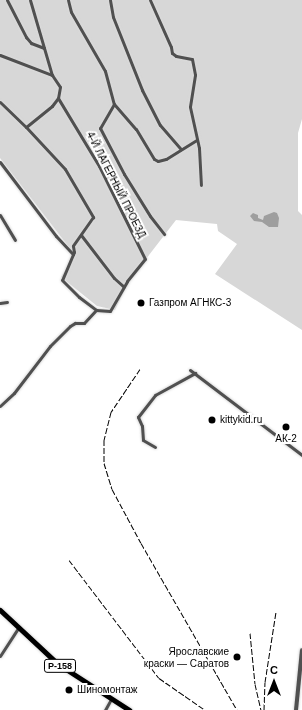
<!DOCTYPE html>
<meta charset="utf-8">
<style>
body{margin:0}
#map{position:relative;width:302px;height:710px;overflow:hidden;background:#fff;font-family:Arial,sans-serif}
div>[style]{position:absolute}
.green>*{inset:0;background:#d7d7d7}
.water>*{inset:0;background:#9e9e9e}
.roads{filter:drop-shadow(0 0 1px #dbdbdb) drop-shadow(0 0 1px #dbdbdb)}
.minor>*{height:3px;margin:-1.5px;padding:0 1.5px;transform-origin:1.5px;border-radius:1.5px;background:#505050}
.tertiary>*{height:4px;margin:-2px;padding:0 2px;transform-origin:2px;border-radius:2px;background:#505050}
.primary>*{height:5px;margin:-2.5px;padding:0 2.5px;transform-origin:2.5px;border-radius:2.5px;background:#000}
.rail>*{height:1px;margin-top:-0.5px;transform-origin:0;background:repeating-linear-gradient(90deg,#000 0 6px,transparent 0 8px)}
.dots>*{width:11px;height:11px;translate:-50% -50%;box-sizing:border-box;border:2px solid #fff;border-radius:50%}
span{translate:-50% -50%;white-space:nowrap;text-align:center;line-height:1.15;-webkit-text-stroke:4px #fff;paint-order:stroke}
.shield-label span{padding:1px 3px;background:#fff;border:1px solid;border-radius:3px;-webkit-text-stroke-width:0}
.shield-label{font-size:9px;color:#000;font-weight:700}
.street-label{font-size:10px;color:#000}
.poi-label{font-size:10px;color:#000}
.left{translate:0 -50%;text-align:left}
.right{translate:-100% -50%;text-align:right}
.north{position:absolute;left:254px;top:662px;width:40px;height:40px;-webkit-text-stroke:3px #fff;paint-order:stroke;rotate:0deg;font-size:11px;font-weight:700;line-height:16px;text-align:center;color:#000}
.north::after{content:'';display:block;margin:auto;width:14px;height:18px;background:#000;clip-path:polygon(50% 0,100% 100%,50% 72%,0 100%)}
</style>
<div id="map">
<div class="green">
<div style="clip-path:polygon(0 0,302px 0,302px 119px,298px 133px,298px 211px,302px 215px,302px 330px,215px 274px,237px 244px,218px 231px,217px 224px,176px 220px,129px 281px,115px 310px,97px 306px,61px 277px,75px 255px,0 158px)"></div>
</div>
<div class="water">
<div style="clip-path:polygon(274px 212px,277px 213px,279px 218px,278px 227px,269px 227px,262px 222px,254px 221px,250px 216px,253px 213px,258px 215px,258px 218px,263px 220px,264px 216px)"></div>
</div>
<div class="roads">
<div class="minor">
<div style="left:7px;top:0;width:42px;rotate:62.8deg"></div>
<div style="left:26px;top:37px;width:8px;rotate:50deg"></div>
<div style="left:31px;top:43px;width:14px;rotate:21deg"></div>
<div style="left:30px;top:0;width:78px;rotate:73.7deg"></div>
<div style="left:68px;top:0;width:12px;rotate:76deg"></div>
<div style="left:71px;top:12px;width:68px;rotate:60deg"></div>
<div style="left:105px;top:71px;width:34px;rotate:75deg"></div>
<div style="left:114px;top:104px;width:33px;rotate:49deg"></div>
<div style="left:136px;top:129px;width:35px;rotate:59deg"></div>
<div style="left:154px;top:159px;width:4px;rotate:27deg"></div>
<div style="left:158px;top:161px;width:8px;rotate:-14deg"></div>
<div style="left:166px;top:159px;width:36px;rotate:-32deg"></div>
<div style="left:110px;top:0;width:17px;rotate:80deg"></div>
<div style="left:113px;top:17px;width:79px;rotate:68.3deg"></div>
<div style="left:142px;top:90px;width:39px;rotate:63deg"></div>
<div style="left:160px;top:125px;width:32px;rotate:49deg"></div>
<div style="left:150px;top:0;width:51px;rotate:65.9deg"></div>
<div style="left:171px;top:47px;width:6px;rotate:81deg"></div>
<div style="left:172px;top:53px;width:5px;rotate:37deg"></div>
<div style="left:176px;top:56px;width:16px;rotate:11deg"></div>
<div style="left:192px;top:59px;width:16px;rotate:79deg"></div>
<div style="left:195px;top:75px;width:32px;rotate:99deg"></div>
<div style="left:190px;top:107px;width:42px;rotate:77.6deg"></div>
<div style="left:199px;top:148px;width:37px;rotate:87deg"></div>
<div style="left:0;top:55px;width:56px;rotate:21deg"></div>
<div style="left:52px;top:75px;width:14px;rotate:56deg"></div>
<div style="left:60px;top:87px;width:11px;rotate:100deg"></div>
<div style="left:58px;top:98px;width:10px;rotate:127deg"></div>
<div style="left:52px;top:106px;width:33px;rotate:141deg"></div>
<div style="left:26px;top:127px;width:57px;rotate:47.1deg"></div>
<div style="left:65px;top:169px;width:56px;rotate:59.7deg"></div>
<div style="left:93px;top:217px;width:35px;rotate:125deg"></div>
<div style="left:73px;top:246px;width:6px;rotate:81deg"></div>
<div style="left:74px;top:252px;width:30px;rotate:113deg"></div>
<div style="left:62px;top:280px;width:24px;rotate:45deg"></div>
<div style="left:79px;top:297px;width:21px;rotate:37deg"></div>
<div style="left:96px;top:310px;width:14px;rotate:4deg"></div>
<div style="left:110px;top:311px;width:34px;rotate:-60deg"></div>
<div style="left:127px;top:281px;width:28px;rotate:-51deg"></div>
<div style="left:145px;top:259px;width:104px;rotate:-116.3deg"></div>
<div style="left:99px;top:166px;width:79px;rotate:-121.1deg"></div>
<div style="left:0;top:102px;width:36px;rotate:44deg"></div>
<div style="left:114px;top:104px;width:28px;rotate:120deg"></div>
<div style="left:100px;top:128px;width:52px;rotate:62.4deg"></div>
<div style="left:124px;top:174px;width:49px;rotate:58.2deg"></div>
<div style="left:150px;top:216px;width:23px;rotate:52deg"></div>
<div style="left:0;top:162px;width:93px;rotate:52.9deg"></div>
<div style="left:56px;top:236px;width:25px;rotate:47deg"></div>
<div style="left:0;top:215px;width:29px;rotate:59deg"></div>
<div style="left:81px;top:235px;width:54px;rotate:52.5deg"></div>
<div style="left:114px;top:278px;width:13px;rotate:42deg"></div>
<div style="left:0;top:303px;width:7px;rotate:-8deg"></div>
<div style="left:190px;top:370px;width:141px;rotate:37.2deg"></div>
<div style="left:0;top:406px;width:19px;rotate:-43deg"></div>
<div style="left:14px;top:393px;width:59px;rotate:-52.5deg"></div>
<div style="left:50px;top:346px;width:28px;rotate:-45deg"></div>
<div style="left:70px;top:326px;width:6px;rotate:-31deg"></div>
<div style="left:75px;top:323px;width:9px"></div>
<div style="left:84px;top:323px;width:18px;rotate:-47deg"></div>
<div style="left:155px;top:447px;width:14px;rotate:-150deg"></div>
<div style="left:143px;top:440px;width:14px;rotate:-94deg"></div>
<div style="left:142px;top:426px;width:10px;rotate:-114deg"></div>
<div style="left:138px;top:417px;width:28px;rotate:-52deg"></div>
<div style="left:155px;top:395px;width:46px;rotate:-28.8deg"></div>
<div style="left:0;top:656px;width:35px;rotate:-57deg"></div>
<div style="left:105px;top:710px;width:13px;rotate:-61deg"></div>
</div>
<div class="tertiary">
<div style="left:296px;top:710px;width:60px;rotate:-84.3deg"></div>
</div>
<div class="primary">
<div style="left:0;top:610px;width:79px;rotate:43deg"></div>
<div style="left:58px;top:664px;width:85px;rotate:32.9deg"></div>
</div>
</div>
<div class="rail">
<div style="left:140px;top:369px;width:52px;rotate:124deg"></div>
<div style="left:111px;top:412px;width:29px;rotate:104deg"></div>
<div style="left:104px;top:440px;width:23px;rotate:90deg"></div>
<div style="left:104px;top:463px;width:27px;rotate:73deg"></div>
<div style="left:112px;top:489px;width:61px;rotate:61.8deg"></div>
<div style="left:141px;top:543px;width:193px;rotate:60.1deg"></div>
<div style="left:69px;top:560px;width:148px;rotate:52.7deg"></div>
<div style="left:159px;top:678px;width:56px;rotate:34.8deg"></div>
<div style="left:250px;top:633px;width:51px;rotate:84.4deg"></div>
<div style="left:255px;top:684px;width:27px;rotate:77deg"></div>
<div style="left:264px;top:710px;width:28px;rotate:-88deg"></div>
<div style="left:265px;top:682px;width:71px;rotate:-81.1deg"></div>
</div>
<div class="dots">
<div style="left:141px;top:303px;background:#000"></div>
<div style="left:212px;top:420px;background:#000"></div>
<div style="left:286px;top:427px;background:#000"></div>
<div style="left:237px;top:657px;background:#000"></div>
<div style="left:69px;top:690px;background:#000"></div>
</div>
<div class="shield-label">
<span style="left:60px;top:666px">Р-158</span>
</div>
<div class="street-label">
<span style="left:116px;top:185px;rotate:63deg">4-Й ЛАГЕРНЫЙ ПРОЕЗД</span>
</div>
<div class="poi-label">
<span class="left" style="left:149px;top:303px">Газпром АГНКС-3</span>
<span class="left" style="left:220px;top:420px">kittykid.ru</span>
<span style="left:286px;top:439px">АК-2</span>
<span class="right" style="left:229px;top:657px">Ярославские<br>краски — Саратов</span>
<span class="left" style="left:77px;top:690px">Шиномонтаж</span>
</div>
<div class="north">С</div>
</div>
